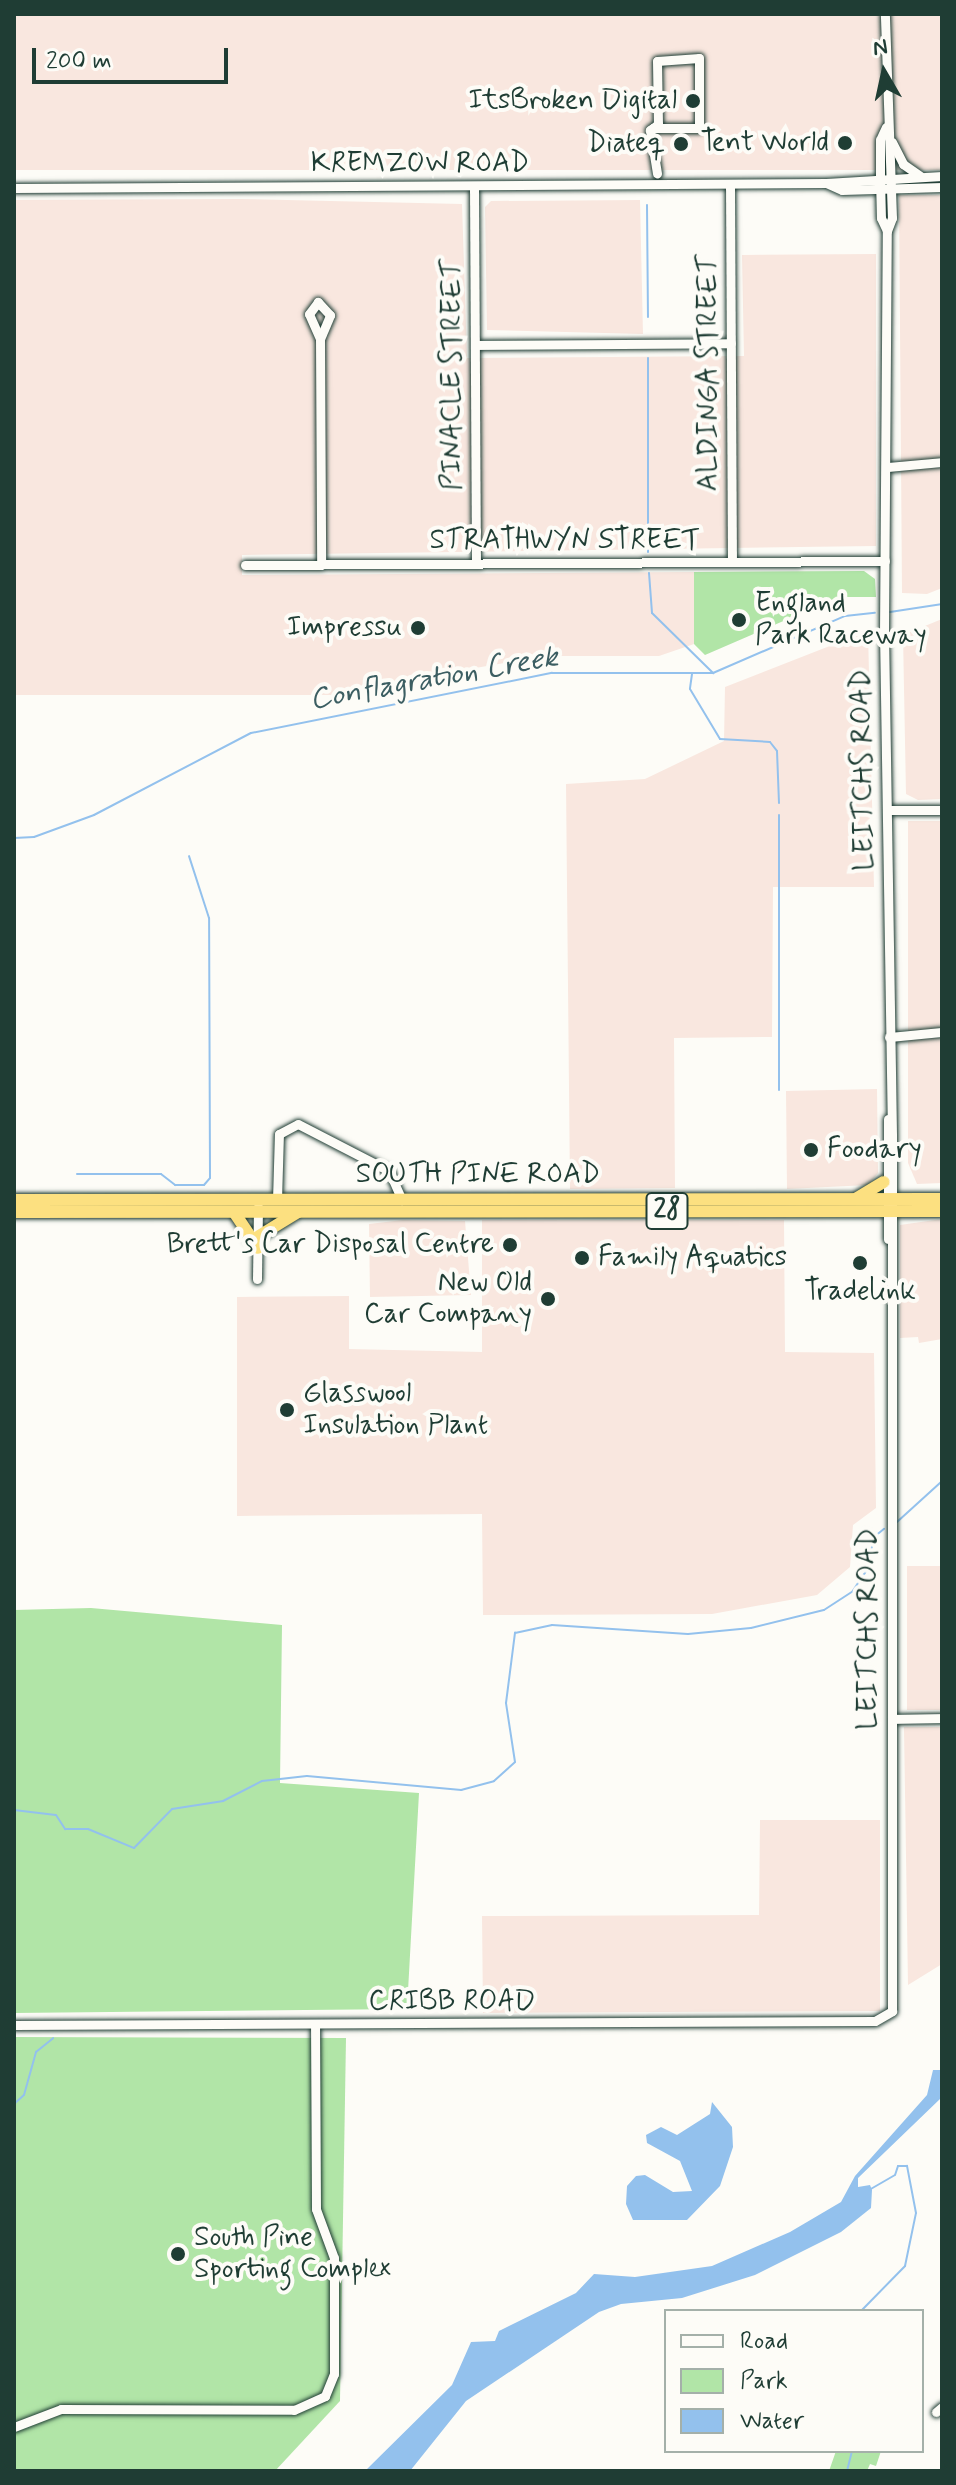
<!DOCTYPE html>
<style>
body{margin:0}
#map{position:relative;width:956px;height:2485px;overflow:hidden;background:#fdfcf7;font-family:Mynerve,sans-serif}
div>[style]{position:absolute}
.built>*{inset:0;background:#f9e7df;transform-origin:0 0}
.green>*{inset:0;background:#b1e5a7}
.water>*{inset:0;background:#93c1ed}
.stream>*{height:2px;margin:-1px;padding:0 1px;transform-origin:1px;border-radius:1px;background:#93c1ed}
.roads{filter:drop-shadow(0 0 2px #1f3d34) drop-shadow(0 0 2px #1f3d34)}
.minor>*{height:9px;margin:-4.5px;padding:0 4.5px;transform-origin:4.5px;border-radius:4.5px;background:#fdfcf7}
.highway>*{height:12px;margin:-6px;padding:0 6px;transform-origin:6px;border-radius:6px;background:#fce080}
.dots>*{width:22px;height:22px;translate:-50% -50%;box-sizing:border-box;border:4px solid #fdfcf7;border-radius:50%}
span{translate:-50% -50%;white-space:nowrap;text-align:center;line-height:1.15;-webkit-text-stroke:8px #fdfcf7;paint-order:stroke}
.shield-label span{padding:2px 6px;background:#fdfcf7;border:2px solid;border-radius:6px;-webkit-text-stroke-width:0}
.shield-label{font-size:26px;color:#1f3d34;font-weight:700}
.poi-label{font-size:28px;color:#1f3d34}
.right{translate:-100% -50%;text-align:right}
.left{translate:0 -50%;text-align:left}
.street-label{font-size:28px;color:#1f3d34}
.water-label{font-size:30px;color:#3c5e62;font-style:italic}
.frame{position:absolute;inset:0;border:16px solid #1f3d34;pointer-events:none}
.legend{position:absolute;left:664px;top:2309px;width:260px;height:144px;box-sizing:border-box;background:#fdfcf7;border:2px solid #a4b0a9;margin:0;padding:10px 14px;list-style:none;font-size:24px;color:#1f3d34}
.legend li{display:flex;align-items:center;gap:16px;height:40px}
.legend b{width:40px;border:2px solid #a4b0a9}
.north{position:absolute;left:844px;top:32px;width:80px;height:80px;-webkit-text-stroke:6px #fdfcf7;paint-order:stroke;rotate:351deg;font-size:22px;font-weight:700;line-height:32px;text-align:center;color:#1f3d34}
.north::after{content:'';display:block;margin:auto;width:28px;height:36px;background:#1f3d34;clip-path:polygon(50% 0,100% 100%,50% 72%,0 100%)}
.scale{position:absolute;left:32px;top:48px;width:196px;height:36px;box-sizing:border-box;border:4px solid #1f3d34;border-top:0;padding-left:10px;font-size:24px;line-height:28px;white-space:nowrap;color:#1f3d34;-webkit-text-stroke:6px #fdfcf7;paint-order:stroke}
</style>
<div id="map">
<div class="built">
<div style="left:14px;top:14px;width:928px;height:156px"></div>
<div style="clip-path:polygon(899px 195px,942px 195px,942px 588px,927px 594px,902px 593px)"></div>
<div style="clip-path:polygon(240px 199px,462px 204px,467px 358px,744px 356px,742px 255px,876px 254px,876px 546px,242px 555px,242px 575px,694px 572px,694px 644px,659px 656px,544px 656px,412px 679px,383px 695px,14px 695px,14px 200px)"></div>
<div style="clip-path:polygon(640px 200px,643px 334px,487px 330px,485px 207px,491px 201px)"></div>
<div style="clip-path:polygon(942px 619px,942px 799px,918px 800px,906px 794px,903px 635px)"></div>
<div style="clip-path:polygon(868px 631px,874px 887px,773px 887px,772px 1037px,674px 1038px,675px 1188px,570px 1189px,566px 784px,645px 779px,724px 741px,725px 687px)"></div>
<div style="clip-path:polygon(908px 821px,942px 821px,942px 1183px,917px 1184px,908px 1163px)"></div>
<div style="clip-path:polygon(877px 1089px,878px 1173px,868px 1185px,787px 1189px,786px 1091px)"></div>
<div style="clip-path:polygon(942px 1219px,942px 1339px,919px 1343px,918px 1337px,900px 1338px,900px 1225px)"></div>
<div style="clip-path:polygon(403px 1220px,465px 1221px,471px 1295px,370px 1297px,369px 1224px)"></div>
<div style="clip-path:polygon(482px 1220px,784px 1220px,785px 1352px,874px 1353px,876px 1508px,853px 1525px,850px 1567px,817px 1595px,712px 1614px,483px 1615px,482px 1514px,237px 1516px,237px 1297px,349px 1296px,349px 1349px,482px 1352px)"></div>
<div style="left:907px;top:1566px;width:35px;height:144px"></div>
<div style="clip-path:polygon(904px 1727px,942px 1727px,942px 1964px,908px 1985px)"></div>
<div style="clip-path:polygon(760px 1820px,880px 1820px,880px 2011px,483px 2013px,482px 1916px,759px 1915px)"></div>
</div>
<div class="green">
<div style="clip-path:polygon(864px 571px,875px 579px,876px 597px,839px 597px,705px 655px,694px 644px,694px 572px)"></div>
<div style="clip-path:polygon(91px 1608px,282px 1625px,280px 1783px,419px 1793px,407px 2009px,14px 2013px,14px 1610px)"></div>
<div style="clip-path:polygon(14px 2037px,346px 2038px,340px 2401px,275px 2471px,14px 2471px)"></div>
<div style="clip-path:polygon(836px 2451px,881px 2451px,876px 2466px,870px 2464px,867px 2471px,829px 2471px)"></div>
</div>
<div class="water">
<div style="clip-path:polygon(933px 2070px,942px 2070px,940px 2099px,858px 2178px,858px 2187px,870px 2185px,872px 2190px,871px 2208px,841px 2232px,755px 2275px,682px 2298px,621px 2304px,599px 2312px,466px 2401px,410px 2471px,365px 2471px,452px 2385px,471px 2342px,495px 2341px,499px 2331px,576px 2293px,594px 2274px,635px 2277px,712px 2266px,790px 2232px,841px 2202px,855px 2176px,927px 2095px)"></div>
<div style="clip-path:polygon(712px 2102px,732px 2127px,733px 2147px,720px 2186px,687px 2220px,633px 2220px,626px 2204px,627px 2186px,636px 2176px,645px 2175px,673px 2192px,692px 2191px,680px 2161px,647px 2143px,646px 2135px,661px 2127px,677px 2135px,710px 2114px)"></div>
</div>
<div class="stream">
<div style="left:647px;top:205px;width:112px;rotate:89.5deg"></div>
<div style="left:648px;top:358px;width:194px;rotate:90deg"></div>
<div style="left:649px;top:573px;width:40px;rotate:85.7deg"></div>
<div style="left:652px;top:613px;width:86px;rotate:44.5deg"></div>
<div style="left:890px;top:612px;width:53px;rotate:-8.7deg"></div>
<div style="left:692px;top:674px;width:15px;rotate:98deg"></div>
<div style="left:690px;top:689px;width:58px;rotate:59deg"></div>
<div style="left:720px;top:739px;width:50px;rotate:3.4deg"></div>
<div style="left:770px;top:742px;width:11px;rotate:52deg"></div>
<div style="left:777px;top:751px;width:52px;rotate:87.8deg"></div>
<div style="left:779px;top:815px;width:275px;rotate:90deg"></div>
<div style="left:14px;top:838px;width:20px;rotate:-3deg"></div>
<div style="left:34px;top:837px;width:64px;rotate:-20.1deg"></div>
<div style="left:94px;top:815px;width:177px;rotate:-27.6deg"></div>
<div style="left:251px;top:733px;width:307px;rotate:-11.3deg"></div>
<div style="left:552px;top:673px;width:161px"></div>
<div style="left:713px;top:673px;width:144px;rotate:-23.4deg"></div>
<div style="left:845px;top:616px;width:30px;rotate:-6deg"></div>
<div style="left:77px;top:1174px;width:84px"></div>
<div style="left:161px;top:1174px;width:18px;rotate:38deg"></div>
<div style="left:175px;top:1185px;width:29px"></div>
<div style="left:204px;top:1185px;width:9px;rotate:-49deg"></div>
<div style="left:210px;top:1178px;width:260px;rotate:-90.2deg"></div>
<div style="left:209px;top:918px;width:65px;rotate:-107.9deg"></div>
<div style="left:897px;top:1522px;width:61px;rotate:-42.3deg"></div>
<div style="left:14px;top:1810px;width:42px;rotate:6.8deg"></div>
<div style="left:56px;top:1815px;width:17px;rotate:57deg"></div>
<div style="left:65px;top:1829px;width:23px"></div>
<div style="left:88px;top:1829px;width:50px;rotate:22.4deg"></div>
<div style="left:134px;top:1848px;width:54px;rotate:-45.7deg"></div>
<div style="left:172px;top:1809px;width:52px;rotate:-8.9deg"></div>
<div style="left:223px;top:1801px;width:44px;rotate:-27.1deg"></div>
<div style="left:262px;top:1781px;width:45px;rotate:-6.3deg"></div>
<div style="left:307px;top:1776px;width:155px;rotate:5.2deg"></div>
<div style="left:461px;top:1790px;width:34px;rotate:-15deg"></div>
<div style="left:494px;top:1781px;width:28px;rotate:-42deg"></div>
<div style="left:515px;top:1762px;width:60px;rotate:-98.7deg"></div>
<div style="left:506px;top:1703px;width:71px;rotate:-82.7deg"></div>
<div style="left:515px;top:1633px;width:38px;rotate:-12deg"></div>
<div style="left:552px;top:1625px;width:136px;rotate:3.8deg"></div>
<div style="left:688px;top:1634px;width:63px;rotate:-5.4deg"></div>
<div style="left:751px;top:1628px;width:75px;rotate:-13.9deg"></div>
<div style="left:824px;top:1610px;width:33px;rotate:-33deg"></div>
<div style="left:852px;top:1592px;width:27px;rotate:-56deg"></div>
<div style="left:867px;top:1570px;width:34px;rotate:-78deg"></div>
<div style="left:874px;top:1537px;width:13px;rotate:-39deg"></div>
<div style="left:14px;top:2104px;width:13px;rotate:-42deg"></div>
<div style="left:24px;top:2095px;width:45px;rotate:-74.4deg"></div>
<div style="left:36px;top:2052px;width:22px;rotate:-39deg"></div>
<div style="left:861px;top:2311px;width:63px;rotate:-45.6deg"></div>
<div style="left:905px;top:2266px;width:54px;rotate:-78.3deg"></div>
<div style="left:916px;top:2213px;width:48px;rotate:-100.8deg"></div>
<div style="left:907px;top:2166px;width:9px;rotate:180deg"></div>
<div style="left:898px;top:2166px;width:9px;rotate:108deg"></div>
<div style="left:895px;top:2175px;width:30px;rotate:150deg"></div>
<div style="left:847px;top:2471px;width:21px;rotate:-76deg"></div>
</div>
<div class="roads">
<div class="minor">
<div style="left:886px;top:127px;width:14px;rotate:115deg"></div>
<div style="left:880px;top:140px;width:38px;rotate:90deg"></div>
<div style="left:880px;top:178px;width:40px;rotate:88.6deg"></div>
<div style="left:881px;top:218px;width:14px;rotate:65deg"></div>
<div style="left:653px;top:128px;width:46px"></div>
<div style="left:699px;top:128px;width:70px;rotate:-90deg"></div>
<div style="left:699px;top:58px;width:42px;rotate:175.9deg"></div>
<div style="left:657px;top:61px;width:63px;rotate:89.1deg"></div>
<div style="left:658px;top:124px;width:6px;rotate:141deg"></div>
<div style="left:653px;top:128px;width:4px;rotate:146deg"></div>
<div style="left:650px;top:130px;width:44px;rotate:80.8deg"></div>
<div style="left:892px;top:142px;width:25px;rotate:63deg"></div>
<div style="left:903px;top:164px;width:21px;rotate:35deg"></div>
<div style="left:826px;top:183px;width:17px;rotate:24deg"></div>
<div style="left:842px;top:190px;width:100px;rotate:-1.7deg"></div>
<div style="left:730px;top:184px;width:378px;rotate:89.7deg"></div>
<div style="left:474px;top:186px;width:378px;rotate:89.7deg"></div>
<div style="left:14px;top:188px;width:812px;rotate:-0.35deg"></div>
<div style="left:826px;top:183px;width:116px;rotate:-3.5deg"></div>
<div style="left:320px;top:339px;width:26px;rotate:-67deg"></div>
<div style="left:330px;top:315px;width:18px;rotate:-133deg"></div>
<div style="left:318px;top:302px;width:15px;rotate:127deg"></div>
<div style="left:309px;top:314px;width:27px;rotate:66deg"></div>
<div style="left:320px;top:339px;width:226px;rotate:89.7deg"></div>
<div style="left:475px;top:345px;width:256px;rotate:-0.4deg"></div>
<div style="left:887px;top:467px;width:55px;rotate:-5.2deg"></div>
<div style="left:245px;top:565px;width:640px;rotate:-0.36deg"></div>
<div style="left:887px;top:810px;width:55px"></div>
<div style="left:889px;top:1037px;width:53px;rotate:-5.4deg"></div>
<div style="left:888px;top:1119px;width:120px;rotate:90deg"></div>
<div style="left:277px;top:1200px;width:66px;rotate:-88.3deg"></div>
<div style="left:279px;top:1134px;width:21px;rotate:-28deg"></div>
<div style="left:298px;top:1124px;width:102px;rotate:27.3deg"></div>
<div style="left:389px;top:1171px;width:32px;rotate:66deg"></div>
<div style="left:257px;top:1279px;width:72px;rotate:-89.2deg"></div>
<div style="left:892px;top:1719px;width:50px;rotate:-1.1deg"></div>
<div style="left:14px;top:2025px;width:861px;rotate:-0.27deg"></div>
<div style="left:875px;top:2021px;width:20px;rotate:-30deg"></div>
<div style="left:892px;top:2011px;width:876px;rotate:-90deg"></div>
<div style="left:892px;top:1135px;width:502px;rotate:-90.91deg"></div>
<div style="left:884px;top:633px;width:402px;rotate:-89.6deg"></div>
<div style="left:887px;top:231px;width:14px;rotate:-69deg"></div>
<div style="left:892px;top:218px;width:204px;rotate:-92deg"></div>
<div style="left:936px;top:2412px;width:8px;rotate:-40deg"></div>
<div style="left:14px;top:2427px;width:50px;rotate:-21deg"></div>
<div style="left:61px;top:2409px;width:233px;rotate:0.2deg"></div>
<div style="left:294px;top:2410px;width:34px;rotate:-24deg"></div>
<div style="left:325px;top:2396px;width:24px;rotate:-68deg"></div>
<div style="left:334px;top:2374px;width:116px;rotate:-90deg"></div>
<div style="left:334px;top:2258px;width:52px;rotate:-110.2deg"></div>
<div style="left:316px;top:2209px;width:184px;rotate:-90.3deg"></div>
</div>
<div class="highway">
<div style="left:857px;top:1198px;width:31px;rotate:-31deg"></div>
<div style="left:14px;top:1200px;width:928px;rotate:-0.06deg"></div>
<div style="left:14px;top:1212px;width:928px;rotate:-0.06deg"></div>
<div style="left:234px;top:1212px;width:43px;rotate:56.3deg"></div>
<div style="left:259px;top:1236px;width:46px;rotate:-31.6deg"></div>
</div>
</div>
<div class="dots">
<div style="left:693px;top:101px;background:#1f3d34"></div>
<div style="left:845px;top:143px;background:#1f3d34"></div>
<div style="left:681px;top:144px;background:#1f3d34"></div>
<div style="left:739px;top:620px;background:#1f3d34"></div>
<div style="left:418px;top:628px;background:#1f3d34"></div>
<div style="left:811px;top:1150px;background:#1f3d34"></div>
<div style="left:510px;top:1245px;background:#1f3d34"></div>
<div style="left:582px;top:1258px;background:#1f3d34"></div>
<div style="left:860px;top:1263px;background:#1f3d34"></div>
<div style="left:548px;top:1299px;background:#1f3d34"></div>
<div style="left:287px;top:1410px;background:#1f3d34"></div>
<div style="left:178px;top:2254px;background:#1f3d34"></div>
</div>
<div class="shield-label">
<span style="left:667px;top:1211px">28</span>
</div>
<div class="poi-label">
<span class="right" style="left:677px;top:101px">ItsBroken Digital</span>
<span class="right" style="left:829px;top:143px">Tent World</span>
<span class="right" style="left:665px;top:144px">Diateq</span>
<span class="left" style="left:755px;top:620px">England<br>Park Raceway</span>
<span class="right" style="left:402px;top:628px">Impressu</span>
<span class="left" style="left:827px;top:1150px">Foodary</span>
<span class="right" style="left:494px;top:1245px">Brett's Car Disposal Centre</span>
<span class="left" style="left:598px;top:1258px">Family Aquatics</span>
<span class="right" style="left:532px;top:1299px">New Old<br>Car Company</span>
<span style="left:860px;top:1292px">Tradelink</span>
<span class="left" style="left:303px;top:1410px">Glasswool<br>Insulation Plant</span>
<span class="left" style="left:194px;top:2254px">South Pine<br>Sporting Complex</span>
</div>
<div class="street-label">
<span style="left:420px;top:164px">KREMZOW ROAD</span>
<span style="left:709px;top:373px;rotate:-90deg">ALDINGA STREET</span>
<span style="left:453px;top:375px;rotate:-90deg">PINACLE STREET</span>
<span style="left:565px;top:541px">STRATHWYN STREET</span>
<span style="left:864px;top:770px;rotate:-91deg">LEITCHS ROAD</span>
<span style="left:478px;top:1175px">SOUTH PINE ROAD</span>
<span style="left:869px;top:1629px;rotate:-90deg">LEITCHS ROAD</span>
<span style="left:452px;top:2002px">CRIBB ROAD</span>
</div>
<div class="water-label">
<span style="left:434px;top:679px;rotate:-10deg">Conflagration Creek</span>
</div>
<div class="frame"></div>
<ul class="legend">
<li><b style="height:10px;background:#fdfcf7"></b>Road</li>
<li><b style="height:22px;background:#b1e5a7"></b>Park</li>
<li><b style="height:22px;background:#93c1ed"></b>Water</li>
</ul>
<div class="north">N</div>
<div class="scale">200 m</div>
</div>
